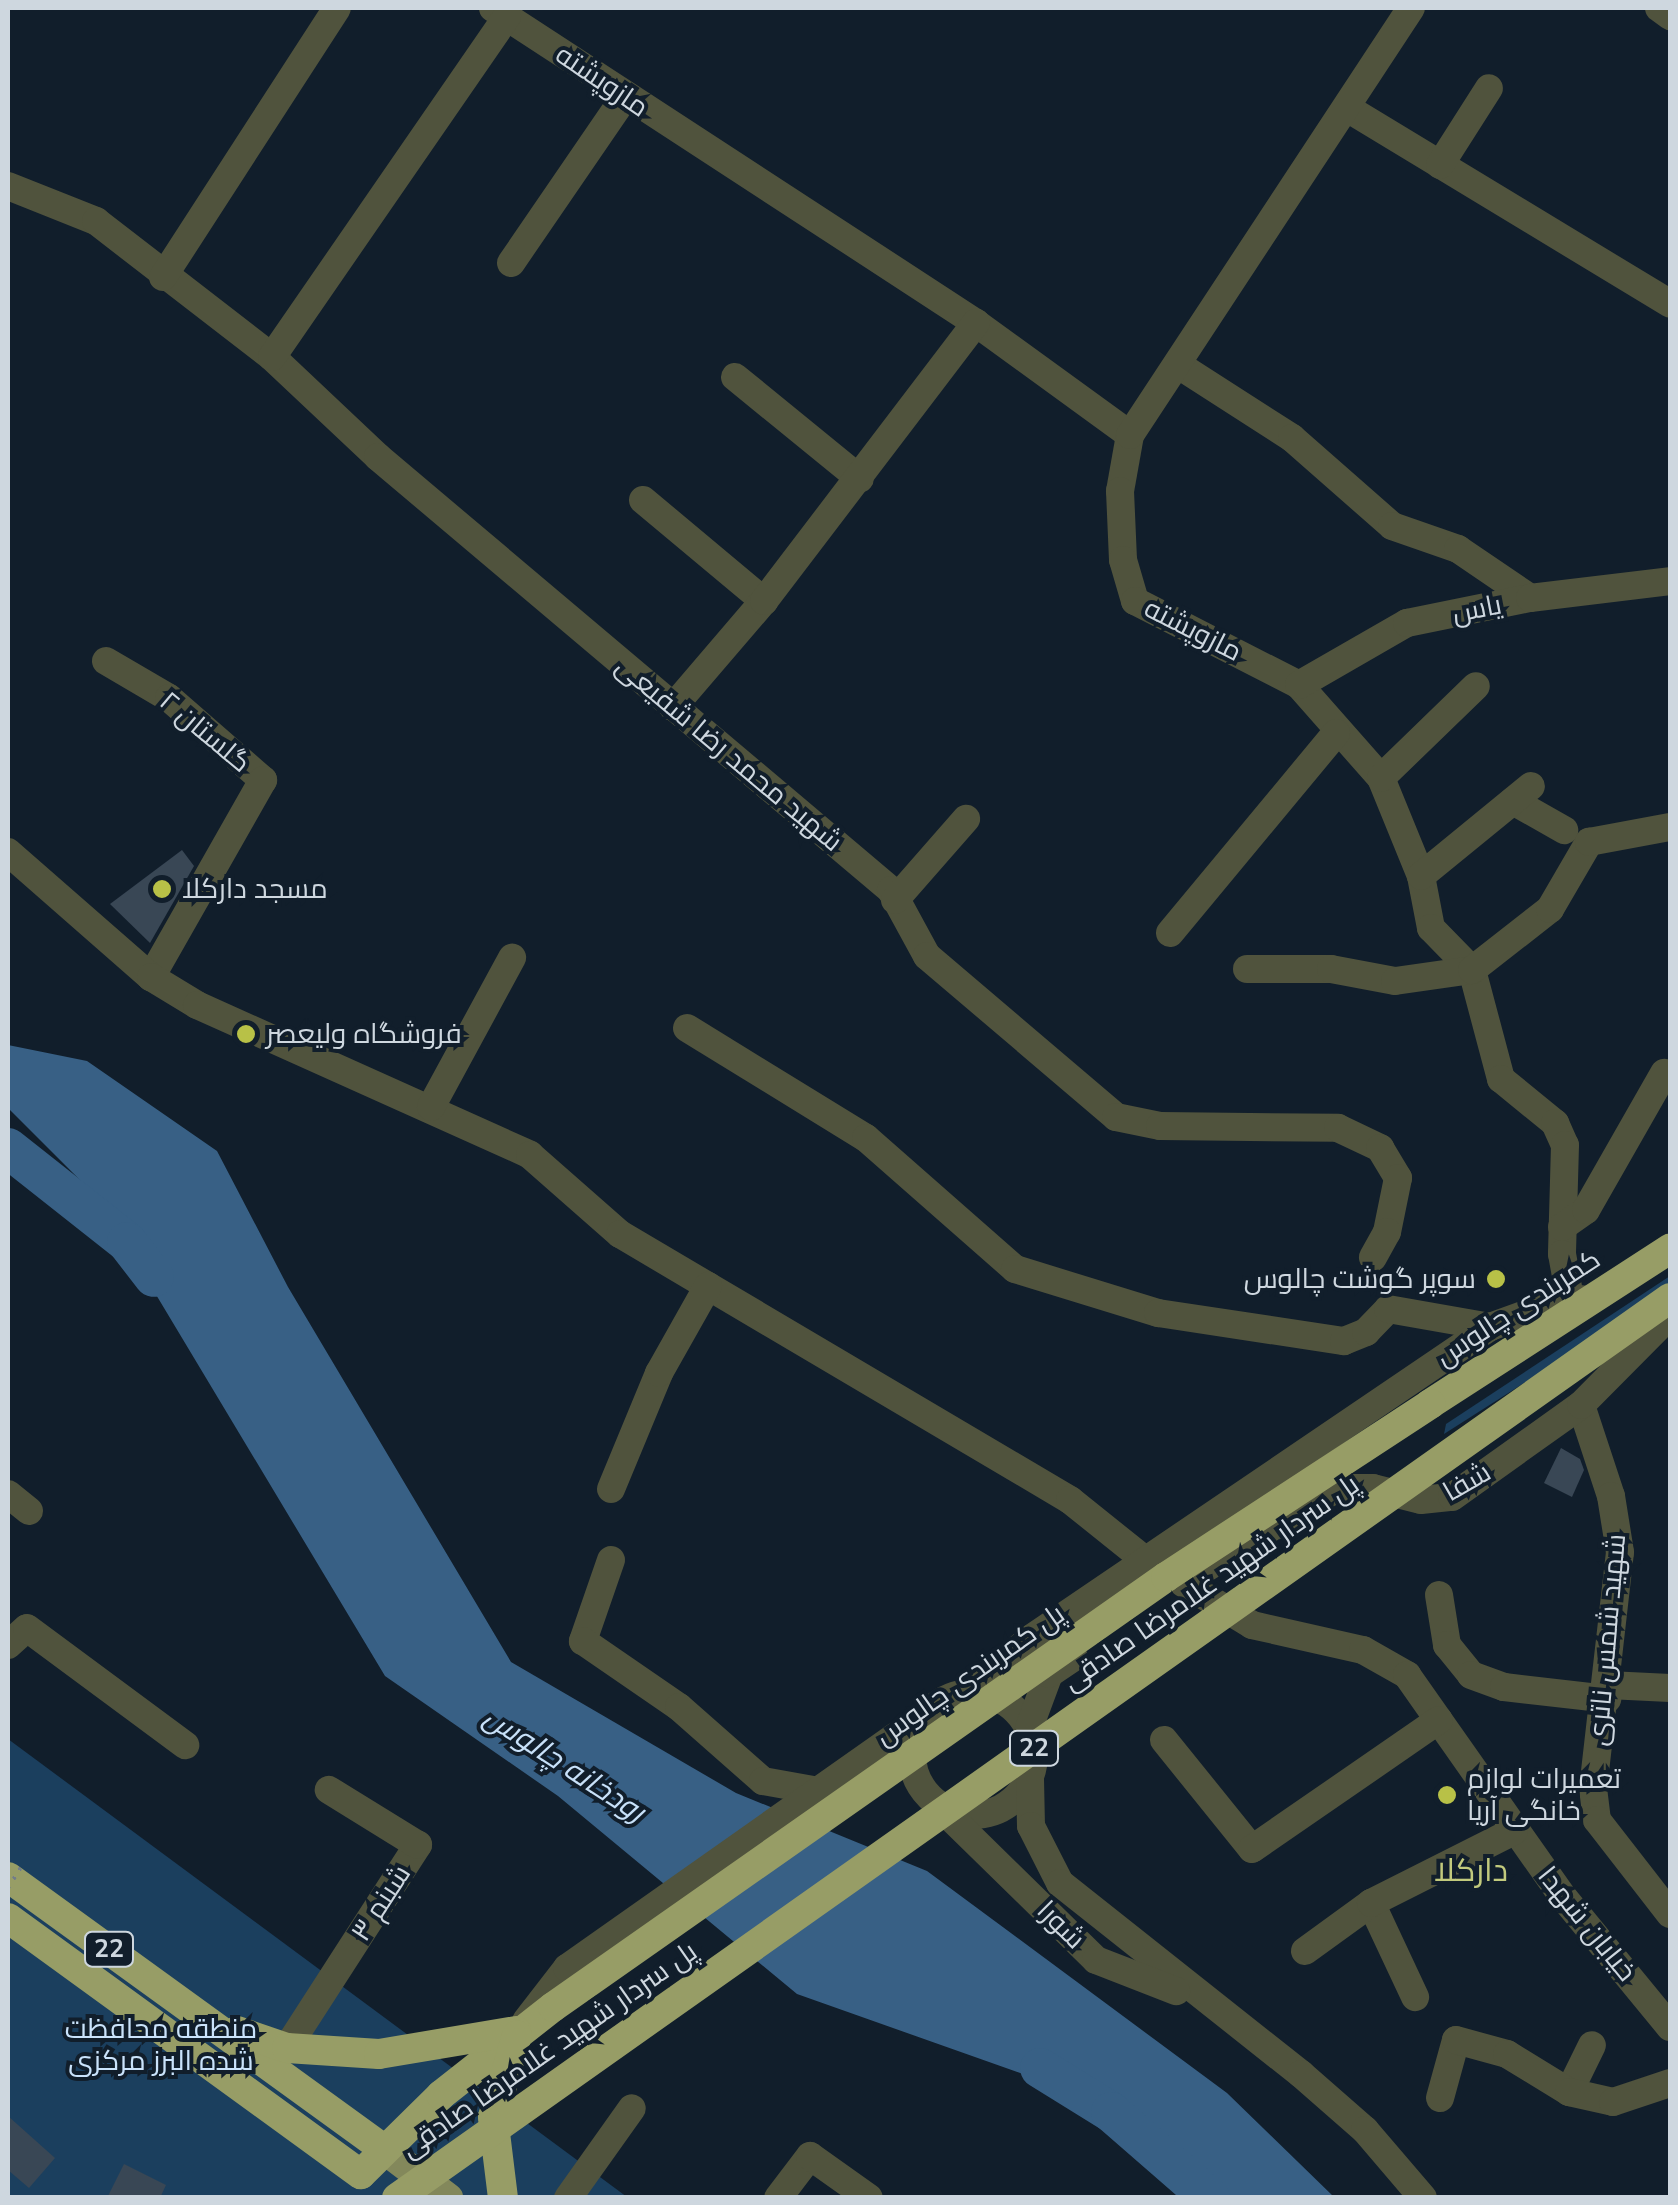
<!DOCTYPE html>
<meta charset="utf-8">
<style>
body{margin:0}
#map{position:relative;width:1678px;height:2205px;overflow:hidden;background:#111e2b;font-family:"Nunito Sans",Cairo,sans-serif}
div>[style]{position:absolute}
.green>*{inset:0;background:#1b3f5e}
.water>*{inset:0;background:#386085}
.river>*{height:40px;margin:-20px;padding:0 20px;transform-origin:20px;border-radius:20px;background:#386085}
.building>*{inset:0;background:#394755}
.minor>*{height:28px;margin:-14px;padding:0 14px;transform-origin:14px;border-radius:14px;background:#50533d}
.minor>.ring{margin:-14px;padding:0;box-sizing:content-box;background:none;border:28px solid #50533d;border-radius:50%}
.major>*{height:30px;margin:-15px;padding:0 15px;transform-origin:15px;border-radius:15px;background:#83885b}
.highway>*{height:30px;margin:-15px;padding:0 15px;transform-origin:15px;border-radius:15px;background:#979d66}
.path-bridge>*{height:4px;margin-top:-2px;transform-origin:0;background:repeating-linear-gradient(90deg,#727d88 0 2.5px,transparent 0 10.5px)}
.highway-bridge>*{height:30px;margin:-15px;padding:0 15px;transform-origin:15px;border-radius:15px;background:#979d66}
.dots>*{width:28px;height:28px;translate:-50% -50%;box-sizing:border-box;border:5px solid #111e2b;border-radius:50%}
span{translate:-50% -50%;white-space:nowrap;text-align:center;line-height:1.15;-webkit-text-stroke:8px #111e2b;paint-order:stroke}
.shield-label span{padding:2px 8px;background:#111e2b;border:2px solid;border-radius:8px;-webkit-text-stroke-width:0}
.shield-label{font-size:25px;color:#ced7df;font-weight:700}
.street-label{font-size:28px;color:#ced7df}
.poi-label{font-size:28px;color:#ced7df}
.left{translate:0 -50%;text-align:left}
.right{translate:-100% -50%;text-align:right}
.park-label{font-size:28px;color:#cae3fb}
.water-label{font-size:30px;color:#c8e1f9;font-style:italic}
.quarter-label{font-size:32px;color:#c2ca7d}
.frame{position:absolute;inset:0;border:10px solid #ced7df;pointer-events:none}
</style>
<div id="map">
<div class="green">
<div style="clip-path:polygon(1670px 1276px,1670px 1290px,1444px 1434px,1446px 1424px)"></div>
<div style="clip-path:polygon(8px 1739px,627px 2197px,8px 2197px)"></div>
</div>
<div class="water">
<div style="clip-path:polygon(8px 1045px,87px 1061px,217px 1151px,288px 1287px,511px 1662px,736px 1793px,927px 1871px,1227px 2093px,1334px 2197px,1230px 2197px,1133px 2113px,797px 1994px,558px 1796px,385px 1676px,98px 1198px,8px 1108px)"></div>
</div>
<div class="river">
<div style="left:8px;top:1148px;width:152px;rotate:38.3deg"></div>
<div style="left:127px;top:1242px;width:44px;rotate:52.4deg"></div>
<div style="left:1040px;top:2068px;width:84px;rotate:31.8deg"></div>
<div style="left:1111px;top:2112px;width:131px;rotate:41deg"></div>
</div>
<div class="building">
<div style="clip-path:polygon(182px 850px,194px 866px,150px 943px,110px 904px)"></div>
<div style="clip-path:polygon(1561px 1448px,1580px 1459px,1584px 1470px,1572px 1497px,1544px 1483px)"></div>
<div style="clip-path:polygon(8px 2116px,55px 2158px,29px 2188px,8px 2170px)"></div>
<div style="clip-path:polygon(124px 2164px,166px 2185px,160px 2198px,107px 2198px)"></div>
</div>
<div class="minor">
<div style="left:493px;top:8px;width:577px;rotate:33.11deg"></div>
<div style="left:976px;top:323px;width:190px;rotate:36deg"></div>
<div style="left:1130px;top:435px;width:57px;rotate:100.1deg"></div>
<div style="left:1120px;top:491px;width:69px;rotate:87.5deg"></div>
<div style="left:1123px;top:560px;width:43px;rotate:73.7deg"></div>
<div style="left:1135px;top:601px;width:184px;rotate:27.1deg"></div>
<div style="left:1299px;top:685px;width:124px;rotate:48.6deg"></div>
<div style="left:1381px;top:778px;width:106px;rotate:67.8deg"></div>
<div style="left:1421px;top:876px;width:53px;rotate:79.1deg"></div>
<div style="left:1431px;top:928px;width:59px;rotate:45.7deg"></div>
<div style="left:1472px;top:970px;width:113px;rotate:75.1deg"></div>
<div style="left:1501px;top:1079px;width:70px;rotate:39.2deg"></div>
<div style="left:1555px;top:1123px;width:24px;rotate:66deg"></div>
<div style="left:1565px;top:1145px;width:109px;rotate:91.6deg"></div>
<div style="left:1562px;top:1254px;width:45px;rotate:79.7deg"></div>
<div style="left:1659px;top:8px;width:14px;rotate:36deg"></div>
<div style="left:1347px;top:108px;width:378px;rotate:31.2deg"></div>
<div style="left:1440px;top:165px;width:91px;rotate:-57.5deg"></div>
<div style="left:8px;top:186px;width:95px;rotate:21.7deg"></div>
<div style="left:96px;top:221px;width:222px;rotate:37.7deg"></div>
<div style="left:272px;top:357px;width:146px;rotate:43.3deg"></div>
<div style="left:378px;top:457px;width:671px;rotate:40.17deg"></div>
<div style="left:891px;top:890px;width:75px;rotate:61.4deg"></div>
<div style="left:927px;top:956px;width:248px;rotate:40.4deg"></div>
<div style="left:1116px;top:1117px;width:45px;rotate:11.6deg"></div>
<div style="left:1160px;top:1126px;width:178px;rotate:0.6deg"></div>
<div style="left:1338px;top:1128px;width:47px;rotate:25.5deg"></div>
<div style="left:1380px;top:1148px;width:35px;rotate:59deg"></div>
<div style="left:1398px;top:1178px;width:55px;rotate:101.5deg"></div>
<div style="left:1387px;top:1232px;width:29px;rotate:119deg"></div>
<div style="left:511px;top:263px;width:200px;rotate:-55.6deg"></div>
<div style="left:163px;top:277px;width:320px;rotate:-57.1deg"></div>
<div style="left:272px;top:357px;width:414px;rotate:-55.4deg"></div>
<div style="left:1180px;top:366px;width:133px;rotate:32.7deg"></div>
<div style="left:1292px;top:438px;width:133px;rotate:41.3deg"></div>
<div style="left:1392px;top:526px;width:70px;rotate:19.2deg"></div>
<div style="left:1458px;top:549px;width:87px;rotate:34.2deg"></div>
<div style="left:735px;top:377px;width:161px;rotate:39.2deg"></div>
<div style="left:1130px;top:435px;width:511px;rotate:-56.65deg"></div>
<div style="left:643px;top:500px;width:158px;rotate:39.9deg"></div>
<div style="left:106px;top:661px;width:73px;rotate:30.4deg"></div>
<div style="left:169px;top:698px;width:125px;rotate:41.1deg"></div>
<div style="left:263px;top:780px;width:227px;rotate:119.6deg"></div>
<div style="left:1299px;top:685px;width:125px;rotate:-29.9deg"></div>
<div style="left:1407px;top:623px;width:126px;rotate:-11.5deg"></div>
<div style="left:1530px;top:598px;width:141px;rotate:-6.9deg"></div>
<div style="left:673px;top:707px;width:140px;rotate:-49.4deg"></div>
<div style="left:764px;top:601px;width:350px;rotate:-52.7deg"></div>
<div style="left:1381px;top:778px;width:132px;rotate:-44.1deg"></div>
<div style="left:1513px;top:801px;width:59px;rotate:29.6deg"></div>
<div style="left:8px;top:852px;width:190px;rotate:41.2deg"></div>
<div style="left:151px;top:977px;width:54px;rotate:31.3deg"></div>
<div style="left:197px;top:1005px;width:365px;rotate:24.2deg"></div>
<div style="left:530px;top:1155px;width:120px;rotate:41.3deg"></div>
<div style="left:620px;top:1234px;width:523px;rotate:30.59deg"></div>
<div style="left:1070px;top:1500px;width:96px;rotate:38.7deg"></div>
<div style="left:1421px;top:876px;width:142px;rotate:-39.3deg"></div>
<div style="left:895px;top:900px;width:108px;rotate:-48.8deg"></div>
<div style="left:1170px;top:933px;width:260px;rotate:-50.3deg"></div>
<div style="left:1247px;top:969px;width:84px"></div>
<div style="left:1331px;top:969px;width:65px;rotate:10.6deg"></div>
<div style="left:1395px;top:981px;width:78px;rotate:-8.1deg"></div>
<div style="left:1472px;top:970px;width:99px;rotate:-38deg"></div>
<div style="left:1550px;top:909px;width:78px;rotate:-59.8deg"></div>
<div style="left:1589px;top:842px;width:82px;rotate:-10.5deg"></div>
<div style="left:687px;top:1028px;width:210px;rotate:31.6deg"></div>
<div style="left:866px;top:1138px;width:198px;rotate:41.3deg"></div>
<div style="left:1015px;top:1269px;width:150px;rotate:17.1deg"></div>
<div style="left:1158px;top:1313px;width:188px;rotate:8.6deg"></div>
<div style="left:1344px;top:1341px;width:24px;rotate:-22deg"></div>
<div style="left:1366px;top:1332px;width:32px;rotate:-46deg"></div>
<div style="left:1388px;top:1309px;width:104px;rotate:10deg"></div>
<div style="left:431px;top:1107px;width:170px;rotate:-61.5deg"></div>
<div style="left:1562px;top:1227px;width:29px;rotate:-35deg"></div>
<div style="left:1586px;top:1210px;width:158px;rotate:-60.3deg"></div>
<div style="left:1581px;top:1405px;width:96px;rotate:71.8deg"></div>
<div style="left:1611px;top:1496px;width:57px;rotate:80.9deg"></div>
<div style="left:1620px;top:1552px;width:238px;rotate:96.5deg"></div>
<div style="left:1593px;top:1788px;width:32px;rotate:83deg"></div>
<div style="left:1597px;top:1820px;width:119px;rotate:52.2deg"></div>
<div style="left:611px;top:1489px;width:126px;rotate:-67.5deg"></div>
<div style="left:659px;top:1373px;width:100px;rotate:-60.6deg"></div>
<div style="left:8px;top:1494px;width:27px;rotate:39deg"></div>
<div style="left:611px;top:1560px;width:86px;rotate:109.1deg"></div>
<div style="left:583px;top:1641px;width:116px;rotate:34.5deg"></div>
<div style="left:679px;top:1707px;width:112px;rotate:41.4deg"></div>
<div style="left:763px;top:1781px;width:51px;rotate:10.2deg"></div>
<div style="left:1183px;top:1582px;width:180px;rotate:-31.4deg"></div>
<div style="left:1337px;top:1488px;width:36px"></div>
<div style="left:1373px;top:1488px;width:49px;rotate:14deg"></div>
<div style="left:1421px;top:1500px;width:31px;rotate:-6deg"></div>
<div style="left:1452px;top:1497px;width:158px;rotate:-35.5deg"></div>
<div style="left:1581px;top:1405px;width:127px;rotate:-45.3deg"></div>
<div style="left:1183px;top:1583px;width:81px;rotate:31.3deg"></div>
<div style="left:1252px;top:1625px;width:114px;rotate:12.7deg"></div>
<div style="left:1363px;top:1650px;width:51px;rotate:29.6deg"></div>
<div style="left:1407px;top:1675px;width:273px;rotate:54.9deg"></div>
<div style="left:1564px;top:1898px;width:167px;rotate:50.6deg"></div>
<div style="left:1439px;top:1595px;width:51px;rotate:80.9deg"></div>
<div style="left:1447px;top:1645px;width:38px;rotate:51deg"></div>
<div style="left:1471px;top:1675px;width:35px;rotate:20deg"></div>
<div style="left:1504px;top:1687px;width:104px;rotate:6.6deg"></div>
<div style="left:8px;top:1645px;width:25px;rotate:-42deg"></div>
<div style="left:27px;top:1628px;width:197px;rotate:36.5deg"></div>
<div style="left:1608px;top:1685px;width:62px;rotate:2.8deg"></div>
<div style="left:965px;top:1692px;width:84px;rotate:-39.2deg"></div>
<div style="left:1030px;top:1639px;width:556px;rotate:-34.15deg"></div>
<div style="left:1490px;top:1327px;width:85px;rotate:-19.9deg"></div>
<div style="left:1570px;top:1298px;width:18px;rotate:6deg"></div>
<div class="ring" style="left:912px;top:1693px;width:94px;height:94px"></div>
<div style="left:1029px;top:1728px;width:58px;rotate:-69.7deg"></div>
<div style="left:1049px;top:1674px;width:30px;rotate:-34deg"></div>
<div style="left:1164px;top:1740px;width:140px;rotate:51.1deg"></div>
<div style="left:1252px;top:1849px;width:227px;rotate:-34.6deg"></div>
<div style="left:1030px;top:1779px;width:47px;rotate:88.8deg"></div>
<div style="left:1031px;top:1826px;width:64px;rotate:63deg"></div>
<div style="left:1060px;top:1883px;width:308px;rotate:38.4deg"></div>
<div style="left:1301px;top:2074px;width:85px;rotate:41.2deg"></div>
<div style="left:1365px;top:2130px;width:89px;rotate:49.5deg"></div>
<div style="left:945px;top:1812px;width:211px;rotate:44.4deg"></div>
<div style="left:1096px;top:1960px;width:86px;rotate:21.2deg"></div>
<div style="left:1371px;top:1903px;width:104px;rotate:64.9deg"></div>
<div style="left:1305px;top:1951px;width:82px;rotate:-36deg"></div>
<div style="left:1371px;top:1903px;width:160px;rotate:-26.7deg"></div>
<div style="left:526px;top:2021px;width:67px;rotate:-52.3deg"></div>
<div style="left:567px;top:1968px;width:434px;rotate:-35.2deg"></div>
<div style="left:287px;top:2048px;width:242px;rotate:-57.2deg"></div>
<div style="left:418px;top:1845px;width:105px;rotate:-148.3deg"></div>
<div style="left:1569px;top:2092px;width:52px;rotate:-63.9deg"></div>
<div style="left:1440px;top:2098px;width:60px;rotate:-74.6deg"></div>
<div style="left:1456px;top:2040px;width:53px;rotate:15.4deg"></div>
<div style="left:1507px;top:2054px;width:73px;rotate:31.5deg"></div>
<div style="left:1569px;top:2092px;width:45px;rotate:12.8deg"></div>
<div style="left:1613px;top:2102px;width:60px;rotate:-18.4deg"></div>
<div style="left:568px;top:2198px;width:110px;rotate:-54.6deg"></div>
<div style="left:778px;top:2198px;width:53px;rotate:-52.7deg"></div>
<div style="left:810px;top:2156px;width:72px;rotate:35.4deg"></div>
</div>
<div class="major">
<div style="left:384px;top:2149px;width:81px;rotate:37.4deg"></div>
</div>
<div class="highway">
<div style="left:1430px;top:1404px;width:286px;rotate:-32.9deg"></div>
<div style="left:8px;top:1877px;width:464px;rotate:35.9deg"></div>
<div style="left:8px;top:1918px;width:436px;rotate:36deg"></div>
<div style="left:361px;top:2174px;width:112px;rotate:-44.6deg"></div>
<div style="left:441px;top:2095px;width:142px;rotate:-38.2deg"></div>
<div style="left:237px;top:2031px;width:53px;rotate:18.8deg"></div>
<div style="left:287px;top:2048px;width:92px;rotate:3.7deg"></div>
<div style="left:379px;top:2054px;width:139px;rotate:-9.5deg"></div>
<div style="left:503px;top:2198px;width:82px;rotate:-97deg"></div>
<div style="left:493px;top:2117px;width:85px;rotate:-73.7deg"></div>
</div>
<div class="path-bridge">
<div style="left:8px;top:1888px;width:28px;rotate:-58deg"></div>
</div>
<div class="highway-bridge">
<div style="left:553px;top:2007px;width:749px;rotate:-35.05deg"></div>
<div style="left:1166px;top:1577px;width:316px;rotate:-33.2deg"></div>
<div style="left:397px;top:2198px;width:1559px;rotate:-35.26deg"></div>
</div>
<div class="dots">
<div style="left:162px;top:889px;background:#b8c147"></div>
<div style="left:246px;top:1034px;background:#b8c147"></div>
<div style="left:1496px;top:1279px;background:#b8c147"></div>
<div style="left:1447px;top:1795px;background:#b8c147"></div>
</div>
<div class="shield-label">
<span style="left:1034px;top:1748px">22</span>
<span style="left:109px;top:1949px">22</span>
</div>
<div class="street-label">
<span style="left:602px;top:81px;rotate:34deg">مازوپشته</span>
<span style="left:1477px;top:609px;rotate:-11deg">یاس</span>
<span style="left:1193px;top:630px;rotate:27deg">مازوپشته</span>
<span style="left:205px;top:732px;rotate:40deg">گلستان ۲</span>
<span style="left:729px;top:754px;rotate:40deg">شهید محمد رضا شفیعی</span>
<span style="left:1518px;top:1308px;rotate:-33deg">کمربندی چالوس</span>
<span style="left:1467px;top:1482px;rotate:-30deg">شفا</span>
<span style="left:1211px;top:1583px;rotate:-35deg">پل سردار شهید غلامرضا صادقی</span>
<span style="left:1607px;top:1640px;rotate:-85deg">شهید شمس ناتری</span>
<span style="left:970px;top:1675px;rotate:-35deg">پل کمربندی چالوس</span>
<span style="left:381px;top:1903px;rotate:-57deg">شبنم ۳</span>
<span style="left:1587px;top:1924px;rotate:51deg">خیابان شهدا</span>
<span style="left:1061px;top:1925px;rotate:45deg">شورا</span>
<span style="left:549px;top:2050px;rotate:-35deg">پل سردار شهید غلامرضا صادقی</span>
</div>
<div class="poi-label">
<span class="left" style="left:182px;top:889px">مسجد دارکلا</span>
<span class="left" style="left:266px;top:1034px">فروشگاه ولیعصر</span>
<span class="right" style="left:1476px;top:1279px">سوپر گوشت چالوس</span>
<span class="left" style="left:1467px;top:1795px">تعمیرات لوازم<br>خانگی آریا</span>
</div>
<div class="park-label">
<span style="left:161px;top:2045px">منطقه محافظت<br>شده البرز مرکزی</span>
</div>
<div class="water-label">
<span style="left:564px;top:1765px;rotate:33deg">رودخانه چالوس</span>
</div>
<div class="quarter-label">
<span style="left:1471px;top:1871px">دارکلا</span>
</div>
<div class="frame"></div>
</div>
